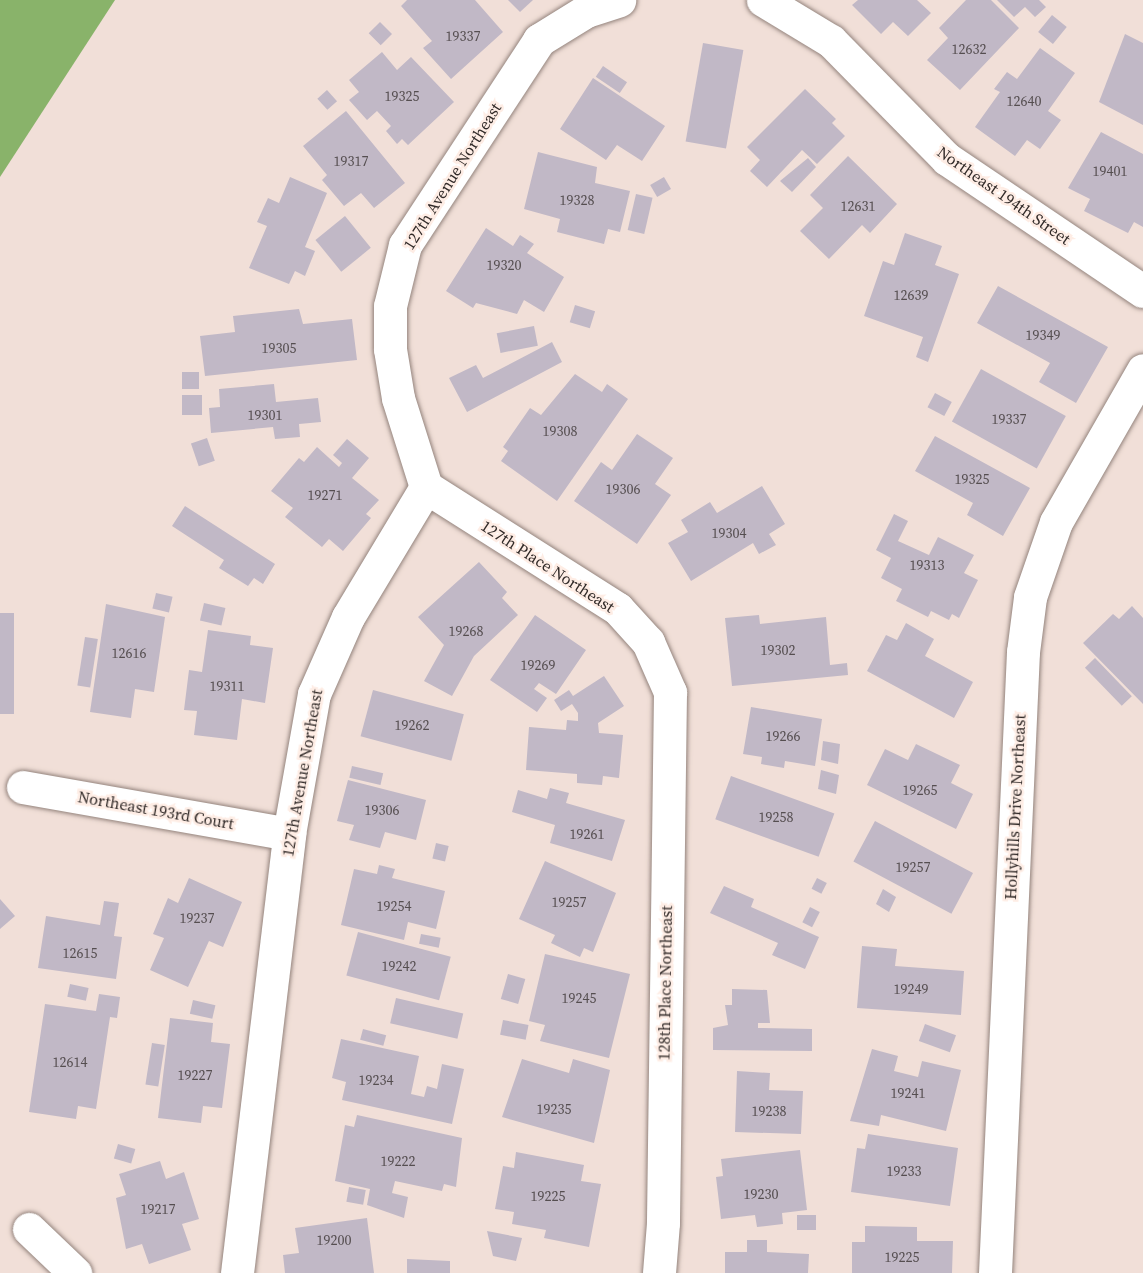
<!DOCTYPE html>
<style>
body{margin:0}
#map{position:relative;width:1143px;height:1273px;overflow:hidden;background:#f1dfd8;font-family:"Source Serif 4",serif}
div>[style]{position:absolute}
.forest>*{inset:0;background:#89b36a}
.building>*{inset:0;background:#c1b8c6;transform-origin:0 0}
.roads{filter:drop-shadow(0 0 2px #94847d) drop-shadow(0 0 2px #94847d)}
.minor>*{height:33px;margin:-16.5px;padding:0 16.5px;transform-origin:16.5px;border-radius:16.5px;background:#fff}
span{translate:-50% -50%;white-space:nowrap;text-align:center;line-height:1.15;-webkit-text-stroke:5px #feede5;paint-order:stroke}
.number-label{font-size:14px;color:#554e50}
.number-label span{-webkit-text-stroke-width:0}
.street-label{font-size:16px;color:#312a28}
</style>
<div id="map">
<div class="forest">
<div style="clip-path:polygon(0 0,115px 0,0 177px)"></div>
</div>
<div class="building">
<div style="clip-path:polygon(407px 0,475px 0,503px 32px,451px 79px,423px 48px,432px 41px,401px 6px)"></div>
<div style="clip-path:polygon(508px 0,533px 0,520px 12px)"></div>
<div style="clip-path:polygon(858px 0,917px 0,931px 13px,908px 36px,893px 22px,881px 34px,852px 5px)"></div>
<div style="clip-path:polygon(966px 0,991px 0,1019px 28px,960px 90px,927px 60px,948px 38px,939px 28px)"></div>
<div style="clip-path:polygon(997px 0,1039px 0,1046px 7px,1035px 17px,1025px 7px,1014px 17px)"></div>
<div style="left:1052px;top:15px;width:19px;height:22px;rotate:39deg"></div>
<div style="left:380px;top:22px;width:17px;height:16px;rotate:45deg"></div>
<div style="clip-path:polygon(1125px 34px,1143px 43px,1143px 125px,1099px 102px)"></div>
<div style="left:703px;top:43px;width:41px;height:100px;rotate:10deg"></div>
<div style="clip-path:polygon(1040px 48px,1075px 73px,1048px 111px,1061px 120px,1040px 149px,1027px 140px,1015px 156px,975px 127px,1000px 92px,994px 89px,1007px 72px,1017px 79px)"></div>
<div style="clip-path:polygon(382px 52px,397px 70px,411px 57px,454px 102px,408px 145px,402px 139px,397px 144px,386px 131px,391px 126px,377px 111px,367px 120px,349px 100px,359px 92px,349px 80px)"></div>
<div style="left:603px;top:66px;width:29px;height:13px;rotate:34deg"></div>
<div style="clip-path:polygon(593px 78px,665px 126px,642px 161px,617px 145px,606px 160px,560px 129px)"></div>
<div style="clip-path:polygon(805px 89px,836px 119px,832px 123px,845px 136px,817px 164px,802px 150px,767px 187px,750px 171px,760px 160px,747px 147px)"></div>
<div style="left:327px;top:90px;width:15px;height:13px;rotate:48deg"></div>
<div style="clip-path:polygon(346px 111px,405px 183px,374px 208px,361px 193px,344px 206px,322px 180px,327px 175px,303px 146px)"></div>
<div style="clip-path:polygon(1101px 132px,1143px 154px,1143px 227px,1134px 222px,1128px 233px,1084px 211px,1090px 199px,1068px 188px)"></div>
<div style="clip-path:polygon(538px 152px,597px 167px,595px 183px,630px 191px,620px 232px,608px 229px,604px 244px,557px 232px,560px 219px,524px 209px)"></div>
<div style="clip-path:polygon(848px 156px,897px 204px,870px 233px,862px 225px,829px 259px,800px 231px,823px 208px,810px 195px)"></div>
<div style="clip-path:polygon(808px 158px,816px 167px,792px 192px,780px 181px)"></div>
<div style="clip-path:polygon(290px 177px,327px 193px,305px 247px,315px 251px,305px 276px,295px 271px,289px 284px,249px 268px,267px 226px,257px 222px,268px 198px,279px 203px)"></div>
<div style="left:664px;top:177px;width:14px;height:16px;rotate:60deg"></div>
<div style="left:636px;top:194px;width:17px;height:37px;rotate:13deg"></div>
<div style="left:345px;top:216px;width:41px;height:38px;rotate:51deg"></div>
<div style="clip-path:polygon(486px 228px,513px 246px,520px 235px,534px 244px,527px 253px,564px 277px,544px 312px,524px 300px,517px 314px,476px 303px,473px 308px,446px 291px)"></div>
<div style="clip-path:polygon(905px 233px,942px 246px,935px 265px,959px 274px,928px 362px,916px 357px,923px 337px,864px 316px,883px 261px,894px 265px)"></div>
<div style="clip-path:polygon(998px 286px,1108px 347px,1076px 403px,1039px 382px,1050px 363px,977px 323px)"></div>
<div style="left:575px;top:305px;width:21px;height:18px;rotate:17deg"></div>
<div style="clip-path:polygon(299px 309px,303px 324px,352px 319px,357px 360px,205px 376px,200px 336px,235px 332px,233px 316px)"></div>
<div style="left:534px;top:326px;width:20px;height:38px;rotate:79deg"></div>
<div style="clip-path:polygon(552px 342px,562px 362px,467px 412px,449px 378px,476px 365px,483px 378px)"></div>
<div style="left:981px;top:369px;width:97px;height:60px;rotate:29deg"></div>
<div style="left:182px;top:372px;width:17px;height:17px"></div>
<div style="clip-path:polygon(575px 374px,602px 392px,607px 384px,628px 399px,557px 501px,501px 461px,508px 451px,503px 447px,530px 408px,541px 415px)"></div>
<div style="clip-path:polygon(274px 384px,276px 402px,318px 398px,321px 422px,299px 424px,300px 437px,275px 439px,273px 427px,211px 433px,209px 408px,220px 407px,219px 389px)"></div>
<div style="left:935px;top:393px;width:19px;height:16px;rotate:28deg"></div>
<div style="left:182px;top:395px;width:20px;height:20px"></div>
<div style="clip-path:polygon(637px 434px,673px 458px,655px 484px,671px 495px,637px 544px,574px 501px,601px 462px,612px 470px)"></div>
<div style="clip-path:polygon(935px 436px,1030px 488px,1003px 536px,967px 515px,973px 503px,915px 471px)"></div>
<div style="left:207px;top:438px;width:24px;height:17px;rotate:71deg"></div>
<div style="clip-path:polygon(347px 439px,369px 458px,352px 478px,379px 500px,366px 514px,371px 518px,343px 551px,329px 539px,322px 547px,285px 517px,293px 508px,271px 491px,299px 458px,304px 462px,317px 447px,339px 467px,342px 463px,333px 455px)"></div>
<div style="clip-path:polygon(762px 486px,785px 524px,769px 534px,776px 545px,759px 554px,753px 543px,691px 581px,668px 543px,688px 532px,681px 520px,710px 502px,717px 513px)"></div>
<div style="clip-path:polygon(185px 506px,275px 564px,263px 584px,254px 578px,248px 586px,219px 568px,224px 560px,172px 526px)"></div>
<div style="clip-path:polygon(894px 514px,908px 521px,898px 541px,929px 555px,938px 537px,974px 555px,964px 573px,978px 580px,959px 618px,952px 614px,949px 620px,931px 611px,928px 617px,896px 601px,902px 589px,881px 578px,891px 558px,876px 550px)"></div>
<div style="clip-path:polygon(479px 562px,507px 592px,502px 598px,518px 615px,474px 656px,452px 696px,424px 681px,444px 645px,418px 617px)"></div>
<div style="left:156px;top:593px;width:17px;height:16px;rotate:13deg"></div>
<div style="left:204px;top:603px;width:22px;height:18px;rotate:13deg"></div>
<div style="clip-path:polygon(106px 604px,165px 617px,154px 692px,135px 689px,131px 718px,90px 712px)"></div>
<div style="clip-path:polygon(1132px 606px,1143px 618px,1143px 704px,1083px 643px,1113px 614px,1119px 619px)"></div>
<div style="left:0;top:613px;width:14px;height:101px"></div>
<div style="clip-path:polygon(535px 615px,586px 650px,556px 694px,539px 683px,534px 689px,547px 698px,537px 712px,490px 680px)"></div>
<div style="clip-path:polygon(759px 615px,760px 624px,826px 617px,830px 665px,847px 663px,848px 675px,732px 686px,725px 618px)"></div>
<div style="clip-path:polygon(906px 623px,934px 639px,925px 656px,973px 682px,954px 718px,867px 671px,886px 635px,897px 640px)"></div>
<div style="clip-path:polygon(208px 630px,251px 636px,250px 645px,273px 648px,265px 703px,242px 699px,237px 740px,194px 735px,197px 711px,184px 710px,189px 670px,202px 672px)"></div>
<div style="left:85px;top:637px;width:13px;height:49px;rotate:9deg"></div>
<div style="left:1095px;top:658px;width:53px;height:14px;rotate:46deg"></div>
<div style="clip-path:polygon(604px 676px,624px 706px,598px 723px,599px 733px,623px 735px,619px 778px,603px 776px,602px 785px,577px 783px,577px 774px,526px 770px,529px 727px,566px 730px,567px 720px,578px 721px,578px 713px,572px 704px,561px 711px,554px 700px,569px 690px,573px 696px)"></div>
<div style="left:373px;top:690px;width:94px;height:48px;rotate:15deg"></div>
<div style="clip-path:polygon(751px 707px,822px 719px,815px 766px,785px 761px,784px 768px,761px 764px,762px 757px,743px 754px)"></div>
<div style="clip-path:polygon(823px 741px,840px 744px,838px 764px,821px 760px)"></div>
<div style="clip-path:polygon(916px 744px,960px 765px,951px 783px,973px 794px,956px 829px,867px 785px,885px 749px,908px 760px)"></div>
<div style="left:352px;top:766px;width:32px;height:12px;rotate:13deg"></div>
<div style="clip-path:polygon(821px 770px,839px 775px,836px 794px,818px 789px)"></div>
<div style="left:731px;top:776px;width:110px;height:46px;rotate:20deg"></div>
<div style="clip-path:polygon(348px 780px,426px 800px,416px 840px,385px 832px,380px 848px,349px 840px,354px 825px,337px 821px)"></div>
<div style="clip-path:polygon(550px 788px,569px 793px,566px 803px,625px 820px,612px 861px,550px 843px,555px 825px,512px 812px,518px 790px,547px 799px)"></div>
<div style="left:875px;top:821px;width:111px;height:46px;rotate:28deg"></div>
<div style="left:436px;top:843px;width:13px;height:16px;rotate:13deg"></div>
<div style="clip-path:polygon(545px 861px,616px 893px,593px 952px,584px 948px,580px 957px,551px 943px,555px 935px,519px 919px)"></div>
<div style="clip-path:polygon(379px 865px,395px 869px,392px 878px,445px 891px,436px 929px,408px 922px,404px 940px,341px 925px,354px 869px,377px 874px)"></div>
<div style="clip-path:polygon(189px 878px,242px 902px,223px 947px,209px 941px,188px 987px,150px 970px,164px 938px,153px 934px,168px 898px,178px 903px)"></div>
<div style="left:817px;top:878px;width:11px;height:12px;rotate:27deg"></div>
<div style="clip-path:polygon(724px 886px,754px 899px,751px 907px,819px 937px,805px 969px,772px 955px,778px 943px,710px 913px)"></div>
<div style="clip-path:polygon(883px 889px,896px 897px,889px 912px,876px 904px)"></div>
<div style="clip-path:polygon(0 899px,15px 916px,0 929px)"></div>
<div style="clip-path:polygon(104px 901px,119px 903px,114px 936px,122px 937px,116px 979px,38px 968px,46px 916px,100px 925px)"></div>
<div style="left:810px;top:907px;width:11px;height:17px;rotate:27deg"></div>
<div style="left:358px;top:932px;width:96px;height:45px;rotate:15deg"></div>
<div style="left:421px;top:934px;width:20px;height:10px;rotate:11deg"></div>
<div style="clip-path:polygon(862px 946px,897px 949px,895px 966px,964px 971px,961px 1015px,857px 1008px)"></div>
<div style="clip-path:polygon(545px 954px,630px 974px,609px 1058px,540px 1041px,545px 1025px,529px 1021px)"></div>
<div style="left:508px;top:974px;width:18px;height:26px;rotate:16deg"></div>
<div style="left:70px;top:984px;width:19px;height:13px;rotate:12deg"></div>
<div style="clip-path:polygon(732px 989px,767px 990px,770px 1023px,758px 1023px,758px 1028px,812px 1029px,812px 1051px,713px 1050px,713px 1028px,728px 1025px,725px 1005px,732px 1005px)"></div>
<div style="clip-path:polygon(99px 994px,120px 997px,117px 1018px,110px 1017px,96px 1109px,78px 1106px,76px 1119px,29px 1112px,45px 1004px,96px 1011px)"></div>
<div style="left:396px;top:998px;width:69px;height:26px;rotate:13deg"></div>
<div style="left:193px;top:1000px;width:23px;height:14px;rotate:13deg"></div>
<div style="clip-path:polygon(170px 1018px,213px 1023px,211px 1042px,230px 1044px,222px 1108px,203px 1106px,201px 1123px,158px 1118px)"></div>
<div style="left:503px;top:1020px;width:26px;height:15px;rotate:11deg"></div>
<div style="left:925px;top:1024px;width:33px;height:18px;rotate:20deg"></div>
<div style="left:363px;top:1029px;width:24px;height:11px;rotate:15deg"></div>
<div style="clip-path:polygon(341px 1039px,419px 1056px,411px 1094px,424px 1097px,427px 1086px,437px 1089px,442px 1064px,464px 1069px,452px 1124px,342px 1100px,346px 1082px,332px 1078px)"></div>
<div style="left:152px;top:1043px;width:13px;height:42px;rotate:9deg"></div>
<div style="clip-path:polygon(872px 1049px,898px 1056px,894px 1071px,918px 1077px,922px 1061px,961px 1070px,946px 1131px,881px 1115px,879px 1126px,850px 1121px)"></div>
<div style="clip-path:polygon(522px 1059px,569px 1073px,573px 1059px,610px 1070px,594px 1143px,502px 1117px)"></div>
<div style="clip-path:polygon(737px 1071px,770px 1073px,769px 1090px,803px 1091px,801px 1134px,735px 1132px)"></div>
<div style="clip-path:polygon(357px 1115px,462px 1138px,456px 1187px,444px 1184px,442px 1191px,395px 1181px,392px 1193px,408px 1197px,404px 1218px,367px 1205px,370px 1189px,335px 1181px,345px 1125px,354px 1127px)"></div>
<div style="clip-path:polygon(868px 1134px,958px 1148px,950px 1206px,851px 1192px,857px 1148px,865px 1149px)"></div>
<div style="left:118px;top:1144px;width:18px;height:15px;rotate:16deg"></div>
<div style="clip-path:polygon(800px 1150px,807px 1210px,782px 1213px,783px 1224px,757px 1227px,755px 1215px,721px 1219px,716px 1177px,723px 1176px,721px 1159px)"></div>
<div style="clip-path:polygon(516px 1152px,584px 1165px,581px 1181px,601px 1184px,589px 1247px,544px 1238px,546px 1230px,512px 1224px,514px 1212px,495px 1209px,503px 1166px,514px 1168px)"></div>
<div style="clip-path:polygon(160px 1161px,166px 1179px,184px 1172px,199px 1219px,182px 1224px,191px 1250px,149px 1264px,142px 1244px,126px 1249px,116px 1198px,126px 1195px,119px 1174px)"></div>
<div style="left:349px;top:1187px;width:17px;height:15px;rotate:10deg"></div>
<div style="left:797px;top:1215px;width:19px;height:15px"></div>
<div style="clip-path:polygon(367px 1218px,374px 1273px,285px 1273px,283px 1255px,299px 1253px,295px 1228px)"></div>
<div style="clip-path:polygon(865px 1226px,917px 1227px,917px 1241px,953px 1241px,952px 1273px,852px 1273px,852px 1242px,865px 1242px)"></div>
<div style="clip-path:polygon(487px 1231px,522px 1238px,516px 1261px,493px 1256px)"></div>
<div style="clip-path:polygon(747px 1240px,767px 1240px,767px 1252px,809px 1254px,808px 1273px,725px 1273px,725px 1252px,747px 1252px)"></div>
<div style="clip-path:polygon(407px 1259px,450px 1261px,450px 1273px,407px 1273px)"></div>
</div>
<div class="roads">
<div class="minor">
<div style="left:763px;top:0;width:79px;rotate:31.1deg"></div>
<div style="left:831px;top:41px;width:165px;rotate:45.5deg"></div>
<div style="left:947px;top:159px;width:236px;rotate:34deg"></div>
<div style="left:426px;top:487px;width:227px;rotate:32.4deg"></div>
<div style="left:618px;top:609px;width:45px;rotate:47.7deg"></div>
<div style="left:648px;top:642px;width:55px;rotate:66.3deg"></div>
<div style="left:670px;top:692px;width:531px;rotate:90.76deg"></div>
<div style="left:663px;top:1223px;width:50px;rotate:94.6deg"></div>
<div style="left:23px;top:787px;width:270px;rotate:10deg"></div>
<div style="left:29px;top:1229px;width:64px;rotate:43.7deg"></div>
<div style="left:237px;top:1273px;width:442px;rotate:-83.2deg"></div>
<div style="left:289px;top:834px;width:142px;rotate:-79.9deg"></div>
<div style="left:314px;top:694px;width:84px;rotate:-66.2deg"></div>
<div style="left:348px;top:617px;width:152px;rotate:-59deg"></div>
<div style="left:426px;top:487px;width:93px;rotate:-107.5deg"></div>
<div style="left:398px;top:398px;width:50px;rotate:-99.3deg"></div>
<div style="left:390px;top:349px;width:43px;rotate:-90deg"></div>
<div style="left:390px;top:306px;width:63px;rotate:-76.2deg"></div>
<div style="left:405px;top:245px;width:245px;rotate:-56.8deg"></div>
<div style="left:539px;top:40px;width:55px;rotate:-31.7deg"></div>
<div style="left:586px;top:11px;width:35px;rotate:-18deg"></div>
<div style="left:995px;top:1273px;width:622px;rotate:-87.42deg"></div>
<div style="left:1023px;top:652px;width:55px;rotate:-82.7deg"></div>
<div style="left:1030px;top:597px;width:79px;rotate:-70.9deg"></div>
<div style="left:1056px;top:522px;width:175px;rotate:-60.2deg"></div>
</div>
</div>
<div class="number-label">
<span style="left:463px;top:36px">19337</span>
<span style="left:969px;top:49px">12632</span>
<span style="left:402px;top:96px">19325</span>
<span style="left:1024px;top:101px">12640</span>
<span style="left:351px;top:161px">19317</span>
<span style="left:1110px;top:171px">19401</span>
<span style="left:577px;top:200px">19328</span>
<span style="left:858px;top:206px">12631</span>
<span style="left:504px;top:265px">19320</span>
<span style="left:911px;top:295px">12639</span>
<span style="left:1043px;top:335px">19349</span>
<span style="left:279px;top:348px">19305</span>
<span style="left:265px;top:415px">19301</span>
<span style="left:1009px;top:419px">19337</span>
<span style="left:560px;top:431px">19308</span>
<span style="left:972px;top:479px">19325</span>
<span style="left:623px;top:489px">19306</span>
<span style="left:325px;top:495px">19271</span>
<span style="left:729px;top:533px">19304</span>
<span style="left:927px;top:565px">19313</span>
<span style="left:466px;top:631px">19268</span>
<span style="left:778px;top:650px">19302</span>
<span style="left:129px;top:653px">12616</span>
<span style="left:538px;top:665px">19269</span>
<span style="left:227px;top:686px">19311</span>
<span style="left:412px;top:725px">19262</span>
<span style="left:783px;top:736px">19266</span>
<span style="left:920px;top:790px">19265</span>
<span style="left:382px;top:810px">19306</span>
<span style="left:776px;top:817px">19258</span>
<span style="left:587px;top:834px">19261</span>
<span style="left:913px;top:867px">19257</span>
<span style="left:569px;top:902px">19257</span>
<span style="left:394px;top:906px">19254</span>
<span style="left:197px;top:918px">19237</span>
<span style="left:80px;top:953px">12615</span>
<span style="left:399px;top:966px">19242</span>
<span style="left:911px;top:989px">19249</span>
<span style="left:579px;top:998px">19245</span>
<span style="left:70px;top:1062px">12614</span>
<span style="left:195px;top:1075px">19227</span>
<span style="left:376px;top:1080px">19234</span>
<span style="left:908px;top:1093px">19241</span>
<span style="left:554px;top:1109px">19235</span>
<span style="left:769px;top:1111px">19238</span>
<span style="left:398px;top:1161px">19222</span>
<span style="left:904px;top:1171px">19233</span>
<span style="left:761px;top:1194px">19230</span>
<span style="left:548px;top:1196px">19225</span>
<span style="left:158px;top:1209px">19217</span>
<span style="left:334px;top:1240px">19200</span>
<span style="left:902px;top:1257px">19225</span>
</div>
<div class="street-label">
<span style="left:452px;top:176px;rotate:-58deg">127th Avenue Northeast</span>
<span style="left:1004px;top:195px;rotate:35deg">Northeast 194th Street</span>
<span style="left:548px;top:566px;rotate:33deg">127th Place Northeast</span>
<span style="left:302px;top:773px;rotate:-80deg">127th Avenue Northeast</span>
<span style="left:1015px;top:807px;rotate:-87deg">Hollyhills Drive Northeast</span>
<span style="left:156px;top:810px;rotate:10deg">Northeast 193rd Court</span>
<span style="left:665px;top:983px;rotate:-89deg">128th Place Northeast</span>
</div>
</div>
